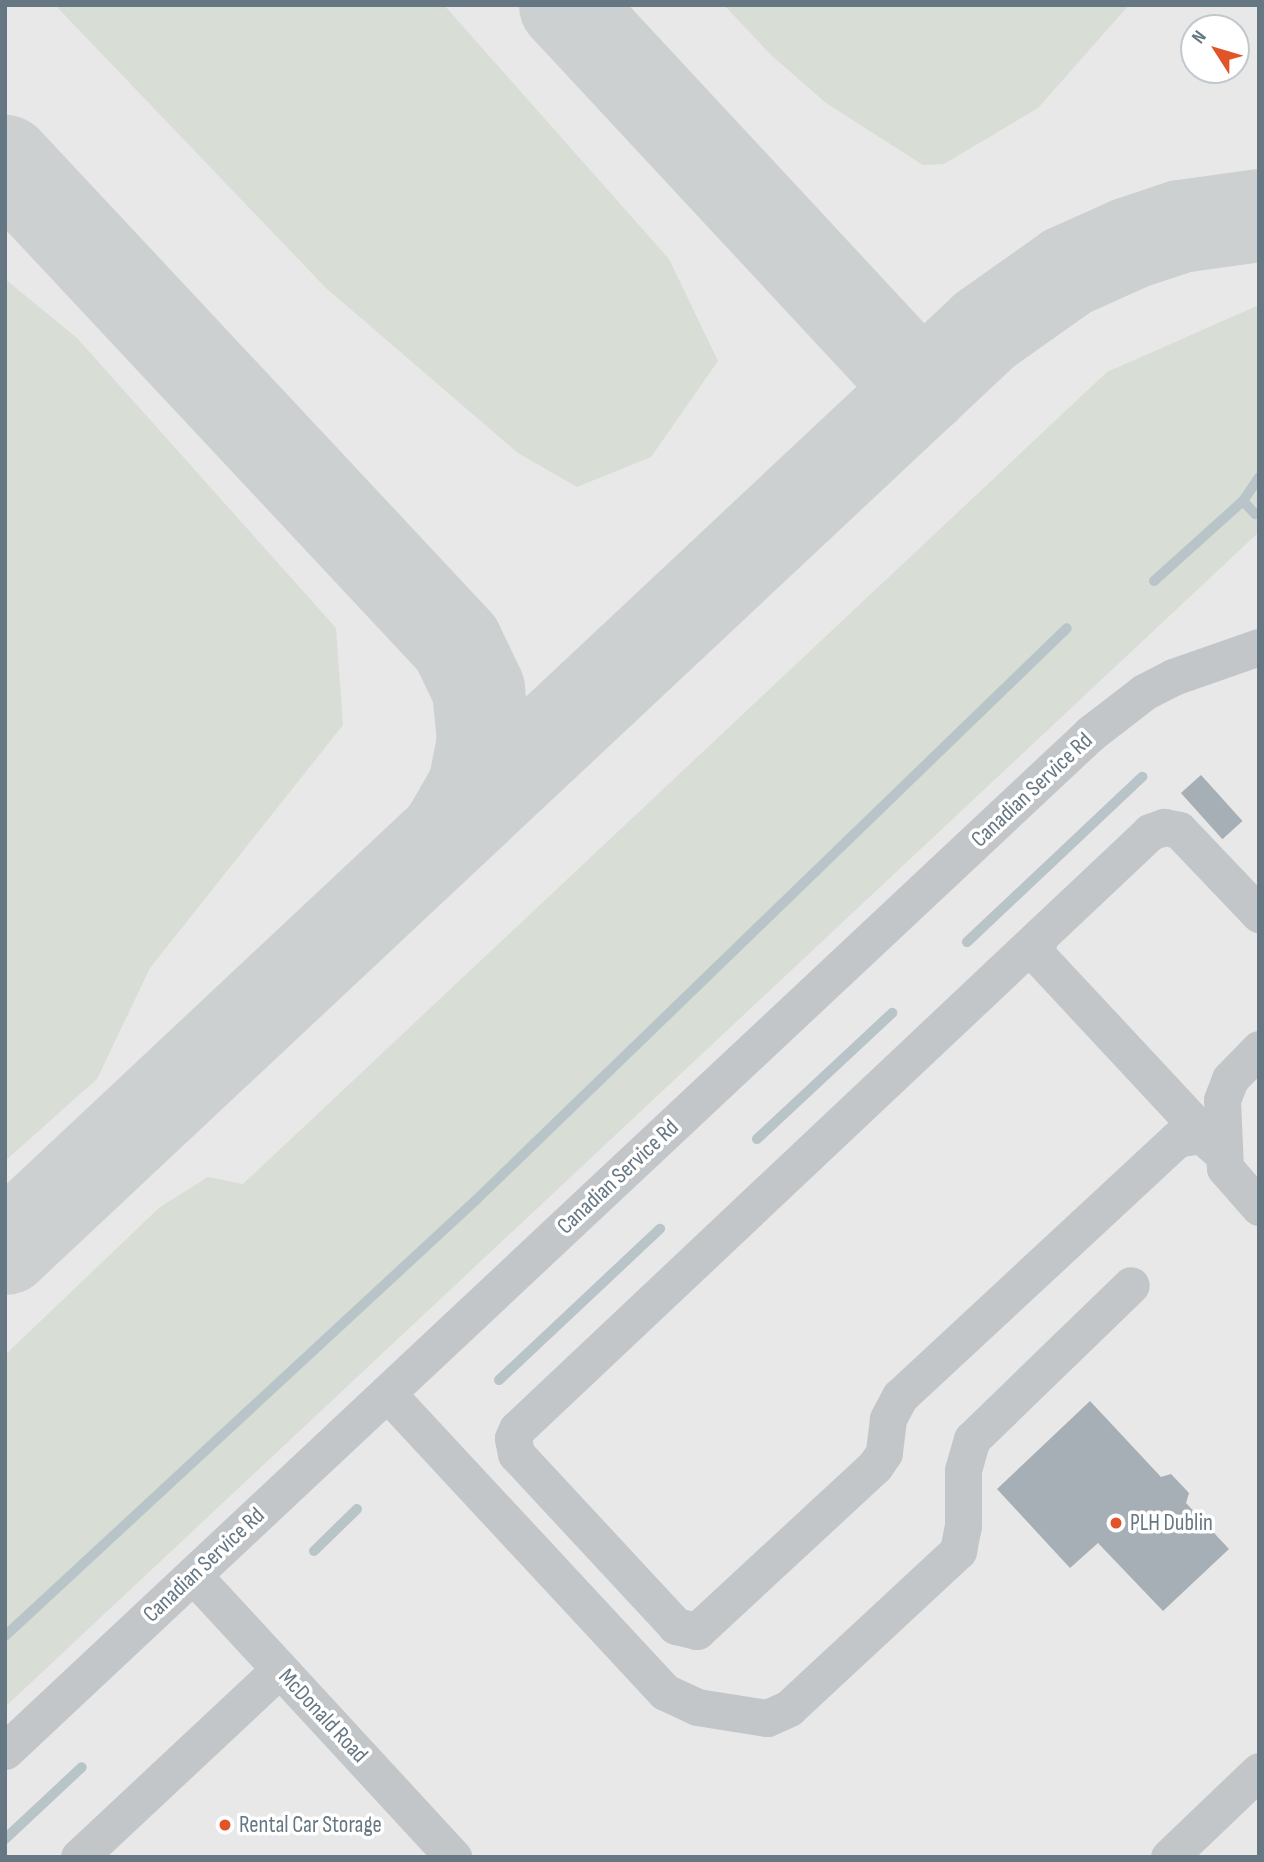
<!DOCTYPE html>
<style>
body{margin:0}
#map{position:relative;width:1264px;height:1862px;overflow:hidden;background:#f7f7f4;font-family:"Sofia Sans Condensed",sans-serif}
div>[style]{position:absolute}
.built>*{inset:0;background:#e7e8e7}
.green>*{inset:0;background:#d8ded5}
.stream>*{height:10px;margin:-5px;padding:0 5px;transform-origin:5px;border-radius:5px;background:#b8c4c8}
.taxiway>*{height:93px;margin:-46.5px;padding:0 46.5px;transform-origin:46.5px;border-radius:46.5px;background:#cdd0d1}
.building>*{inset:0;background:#a6afb5;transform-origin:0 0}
.minor>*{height:37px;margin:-18.5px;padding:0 18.5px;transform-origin:18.5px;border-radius:18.5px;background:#c2c6c9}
.dots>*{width:19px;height:19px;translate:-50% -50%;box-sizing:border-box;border:4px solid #fff;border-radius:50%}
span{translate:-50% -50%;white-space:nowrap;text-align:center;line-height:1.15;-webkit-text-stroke:7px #fff;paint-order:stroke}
.street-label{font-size:23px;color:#667784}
.poi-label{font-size:23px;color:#667784}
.left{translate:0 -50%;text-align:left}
.frame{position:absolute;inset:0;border:7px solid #667784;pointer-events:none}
.north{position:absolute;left:1180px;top:14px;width:70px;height:70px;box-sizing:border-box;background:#fff;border:2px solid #c2c9ce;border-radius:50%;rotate:307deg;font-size:19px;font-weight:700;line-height:28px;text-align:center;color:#667784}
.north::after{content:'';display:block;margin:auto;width:24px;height:32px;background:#e1542a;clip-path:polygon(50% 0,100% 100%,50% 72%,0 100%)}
</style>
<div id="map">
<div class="built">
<div style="clip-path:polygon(evenodd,5px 5px,1259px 5px,1259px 1857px,5px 1857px,5px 5px,1194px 28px,1236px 28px,1236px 70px,1194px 70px,1194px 28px)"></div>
</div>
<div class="green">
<div style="clip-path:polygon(55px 5px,444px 5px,669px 259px,718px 361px,651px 457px,577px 487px,518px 453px,326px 288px)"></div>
<div style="clip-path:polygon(724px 5px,1129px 5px,1038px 108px,944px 164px,923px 165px,826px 103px,771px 55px)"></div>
<div style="clip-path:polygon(5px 279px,77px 338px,336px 628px,343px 725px,150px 968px,97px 1079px,5px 1161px)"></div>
<div style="clip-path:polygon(1259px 305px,1259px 532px,5px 1707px,5px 1355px,160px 1207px,208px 1177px,243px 1184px,1107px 372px)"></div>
</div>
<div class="stream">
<div style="left:1243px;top:501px;width:18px;rotate:47deg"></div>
<div style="left:1154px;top:581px;width:120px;rotate:-42deg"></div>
<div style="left:1243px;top:501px;width:29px;rotate:-56deg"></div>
<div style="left:967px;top:942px;width:241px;rotate:-43.3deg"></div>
<div style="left:757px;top:1139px;width:185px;rotate:-43deg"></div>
<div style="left:499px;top:1380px;width:221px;rotate:-43.2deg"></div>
<div style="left:314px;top:1551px;width:60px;rotate:-44.3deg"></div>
<div style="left:5px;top:1636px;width:642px;rotate:-42.79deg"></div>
<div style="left:476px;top:1200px;width:822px;rotate:-44.06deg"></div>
<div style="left:5px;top:1839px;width:105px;rotate:-43.1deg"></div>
</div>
<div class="taxiway">
<div style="left:565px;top:5px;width:524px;rotate:47.09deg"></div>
<div style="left:5px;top:161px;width:660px;rotate:46.9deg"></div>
<div style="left:456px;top:643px;width:51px;rotate:64.4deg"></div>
<div style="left:478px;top:689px;width:51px;rotate:84.4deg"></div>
<div style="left:483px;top:740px;width:47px;rotate:101.1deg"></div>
<div style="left:474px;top:786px;width:52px;rotate:120deg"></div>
<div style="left:5px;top:1248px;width:1343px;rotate:-43.16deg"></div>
<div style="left:985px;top:329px;width:100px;rotate:-35.3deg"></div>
<div style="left:1067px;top:271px;width:68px;rotate:-24.3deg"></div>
<div style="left:1129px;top:243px;width:54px;rotate:-18.4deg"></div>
<div style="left:1180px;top:226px;width:80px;rotate:-7.9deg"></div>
</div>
<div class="building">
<div style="left:1201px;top:775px;width:62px;height:27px;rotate:48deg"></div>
<div style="clip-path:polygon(1090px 1401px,1161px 1477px,1171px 1474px,1189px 1493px,1186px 1503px,1229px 1549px,1163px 1611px,1098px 1543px,1070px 1568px,997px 1489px)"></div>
</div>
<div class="minor">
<div style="left:1041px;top:935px;width:13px;rotate:113deg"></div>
<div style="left:1036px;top:947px;width:12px;rotate:70deg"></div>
<div style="left:1040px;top:958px;width:249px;rotate:47deg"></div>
<div style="left:1259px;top:1049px;width:42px;rotate:134deg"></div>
<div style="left:1230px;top:1079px;width:22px;rotate:111deg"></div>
<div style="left:1222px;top:1100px;width:68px;rotate:87.5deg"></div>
<div style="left:1225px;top:1168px;width:52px;rotate:48.9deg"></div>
<div style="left:1222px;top:1153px;width:28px;rotate:-139deg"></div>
<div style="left:1201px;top:1135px;width:24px;rotate:171deg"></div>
<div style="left:1177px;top:1139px;width:378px;rotate:137.1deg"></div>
<div style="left:900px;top:1396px;width:26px;rotate:118deg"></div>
<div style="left:888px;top:1419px;width:34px;rotate:97deg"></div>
<div style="left:884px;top:1453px;width:16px;rotate:125deg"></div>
<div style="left:875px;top:1466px;width:243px;rotate:137.2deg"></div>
<div style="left:697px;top:1631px;width:22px;rotate:-167deg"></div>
<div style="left:676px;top:1626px;width:235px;rotate:-132.9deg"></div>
<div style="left:516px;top:1454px;width:16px;rotate:-101deg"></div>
<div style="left:513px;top:1438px;width:10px;rotate:-66deg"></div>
<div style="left:517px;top:1429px;width:870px;rotate:-43.32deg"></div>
<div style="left:1150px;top:832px;width:15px;rotate:-20deg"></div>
<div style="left:1164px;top:827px;width:15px;rotate:11deg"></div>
<div style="left:1179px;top:830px;width:116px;rotate:46.4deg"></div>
<div style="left:387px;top:1393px;width:408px;rotate:47.1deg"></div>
<div style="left:665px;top:1692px;width:35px;rotate:25deg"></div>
<div style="left:697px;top:1707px;width:71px;rotate:8.9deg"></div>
<div style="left:767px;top:1718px;width:24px;rotate:-24deg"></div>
<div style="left:789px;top:1708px;width:231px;rotate:-42.9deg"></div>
<div style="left:958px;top:1551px;width:25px;rotate:-79deg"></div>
<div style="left:963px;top:1526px;width:56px;rotate:-90deg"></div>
<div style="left:963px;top:1470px;width:32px;rotate:-74deg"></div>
<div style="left:972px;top:1439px;width:221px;rotate:-44.1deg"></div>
<div style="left:193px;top:1575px;width:384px;rotate:47.3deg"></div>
<div style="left:5px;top:1751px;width:1489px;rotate:-43.15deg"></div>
<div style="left:1091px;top:733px;width:67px;rotate:-37.7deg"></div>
<div style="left:1144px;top:692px;width:33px;rotate:-27deg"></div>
<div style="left:1173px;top:677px;width:91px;rotate:-19.2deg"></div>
<div style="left:79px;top:1857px;width:275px;rotate:-43.1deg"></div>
<div style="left:1169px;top:1857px;width:124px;rotate:-43.7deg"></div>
</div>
<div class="dots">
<div style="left:1116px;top:1523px;background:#e1542a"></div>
<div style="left:225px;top:1825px;background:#e1542a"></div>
</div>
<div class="street-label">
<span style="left:1032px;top:790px;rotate:-43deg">Canadian Service Rd</span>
<span style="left:618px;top:1177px;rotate:-43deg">Canadian Service Rd</span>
<span style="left:204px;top:1565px;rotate:-43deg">Canadian Service Rd</span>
<span style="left:323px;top:1716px;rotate:47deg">McDonald Road</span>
</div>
<div class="poi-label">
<span class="left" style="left:1130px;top:1523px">PLH Dublin</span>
<span class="left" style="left:239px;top:1825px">Rental Car Storage</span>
</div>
<div class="frame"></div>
<div class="north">N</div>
</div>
